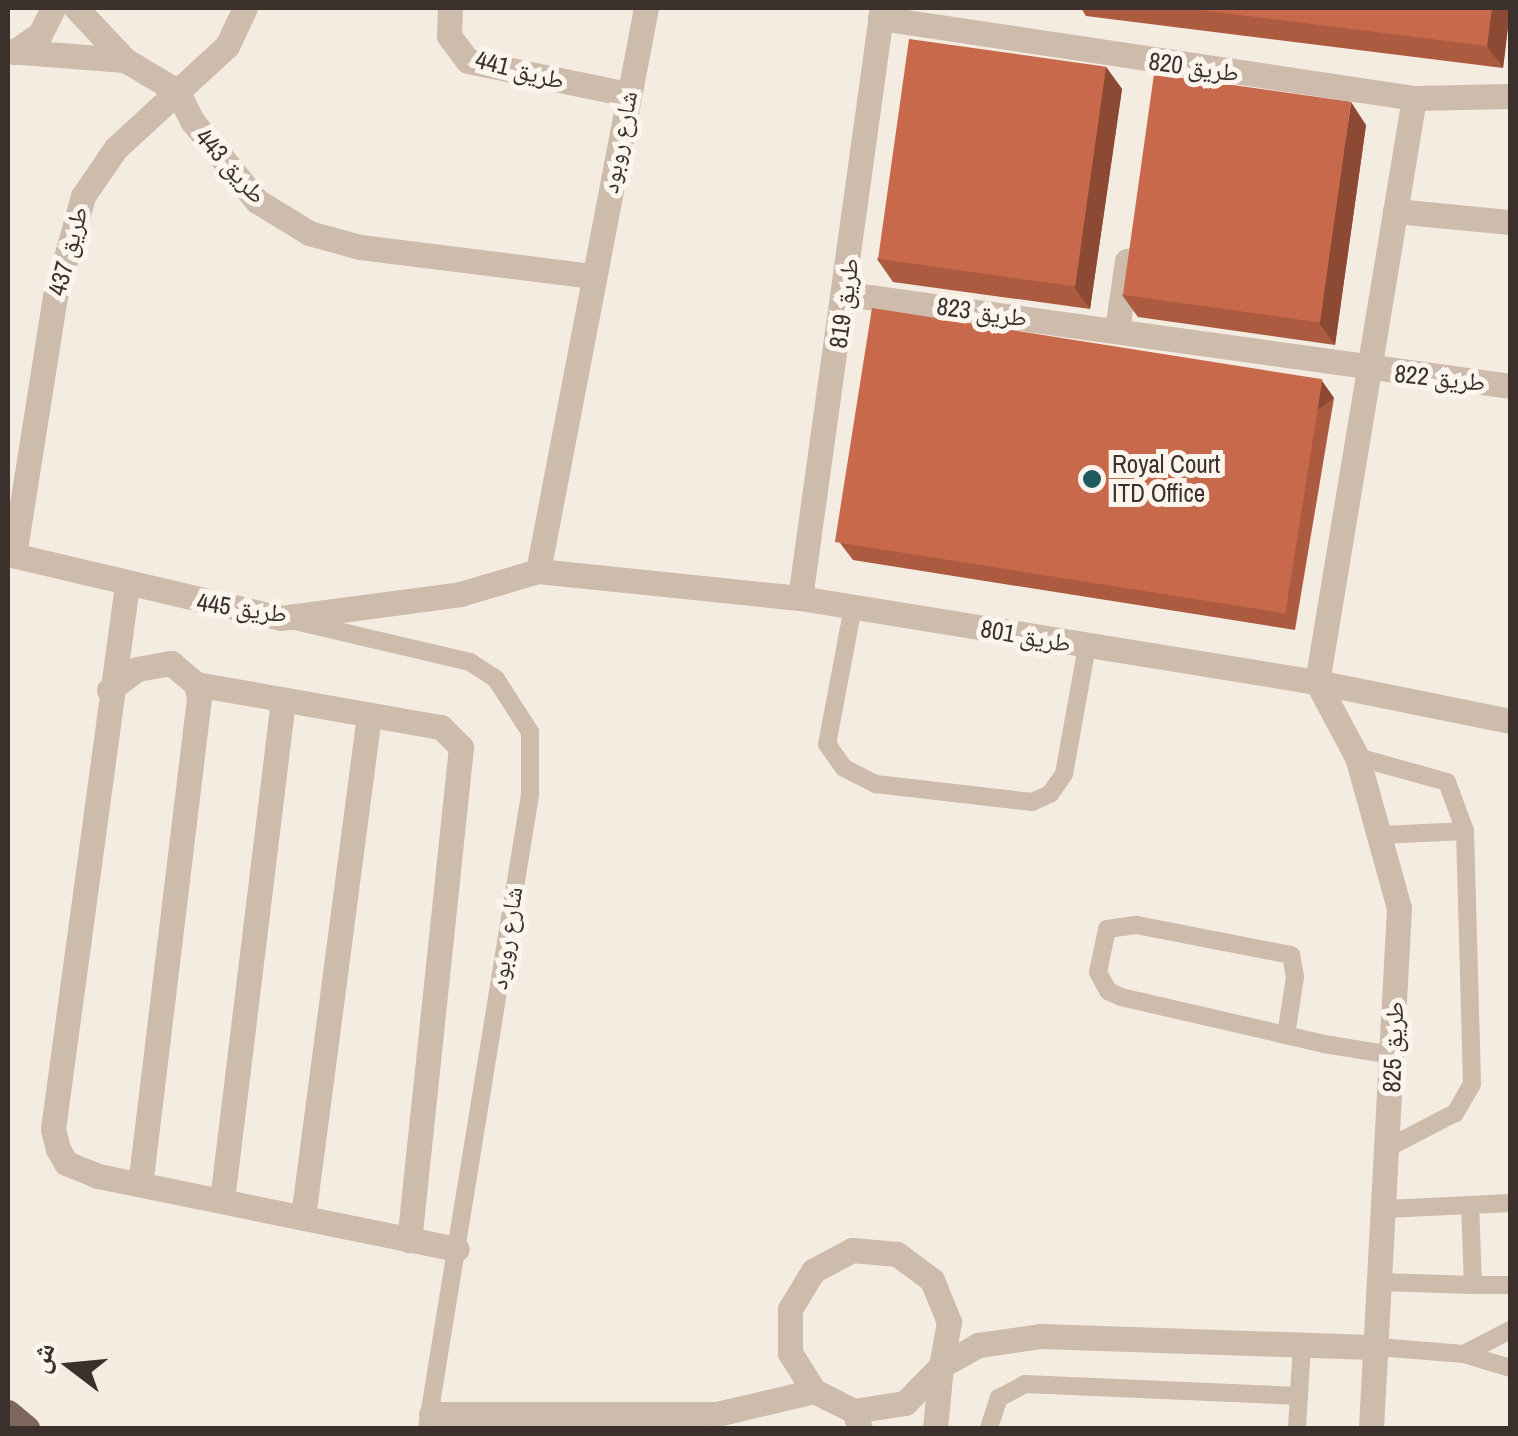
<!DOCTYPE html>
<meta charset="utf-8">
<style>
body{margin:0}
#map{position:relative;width:1518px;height:1436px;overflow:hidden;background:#f4ebe1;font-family:"Archivo Narrow","Noto Naskh Arabic",sans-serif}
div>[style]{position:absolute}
.service>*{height:18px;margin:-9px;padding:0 9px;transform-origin:9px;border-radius:9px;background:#cdbbac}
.minor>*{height:25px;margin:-12.5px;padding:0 12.5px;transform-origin:12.5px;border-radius:12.5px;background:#cdbbac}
.primary>*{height:25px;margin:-12.5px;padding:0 12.5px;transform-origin:12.5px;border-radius:12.5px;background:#7d675c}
.wall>*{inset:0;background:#ac5a40}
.shaded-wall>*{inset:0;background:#8c4a34;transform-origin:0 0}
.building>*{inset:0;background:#c8694b;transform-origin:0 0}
.dots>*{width:28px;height:28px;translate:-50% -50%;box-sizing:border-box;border:5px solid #fbf5ee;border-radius:50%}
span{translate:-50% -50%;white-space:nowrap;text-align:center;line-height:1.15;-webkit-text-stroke:10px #fbf5ee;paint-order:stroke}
.street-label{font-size:25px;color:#3b302b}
.poi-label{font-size:25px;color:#3b302b}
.left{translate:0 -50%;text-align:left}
.frame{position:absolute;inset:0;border:10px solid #3b302b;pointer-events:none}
.north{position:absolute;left:20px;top:1316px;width:100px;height:100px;-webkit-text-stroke:8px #fbf5ee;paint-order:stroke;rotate:286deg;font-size:28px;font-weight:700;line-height:40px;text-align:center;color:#3b302b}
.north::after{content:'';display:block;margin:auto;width:35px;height:45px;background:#3b302b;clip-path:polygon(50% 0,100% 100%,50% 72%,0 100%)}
</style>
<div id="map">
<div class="service">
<div style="left:853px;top:607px;width:139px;rotate:100.7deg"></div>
<div style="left:827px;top:744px;width:29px;rotate:55deg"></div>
<div style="left:844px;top:768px;width:36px;rotate:27deg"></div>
<div style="left:876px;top:784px;width:157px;rotate:6.6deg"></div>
<div style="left:1032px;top:802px;width:20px;rotate:-24deg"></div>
<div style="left:1050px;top:794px;width:24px;rotate:-55deg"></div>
<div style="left:1064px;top:774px;width:130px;rotate:-79.8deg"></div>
<div style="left:295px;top:621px;width:180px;rotate:13.2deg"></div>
<div style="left:470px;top:662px;width:31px;rotate:33deg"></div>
<div style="left:496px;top:679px;width:63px;rotate:57.3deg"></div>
<div style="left:530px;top:732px;width:63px;rotate:90deg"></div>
<div style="left:530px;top:795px;width:641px;rotate:99.24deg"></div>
<div style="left:1357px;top:757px;width:93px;rotate:15.5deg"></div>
<div style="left:1447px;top:782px;width:52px;rotate:69.8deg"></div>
<div style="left:1465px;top:831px;width:253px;rotate:88.4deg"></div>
<div style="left:1472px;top:1084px;width:34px;rotate:120deg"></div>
<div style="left:1455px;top:1113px;width:74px;rotate:152.7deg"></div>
<div style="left:1382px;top:835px;width:83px;rotate:-2.8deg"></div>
<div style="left:1286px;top:1035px;width:59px;rotate:-81.2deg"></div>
<div style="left:1295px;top:977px;width:22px;rotate:-100deg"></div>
<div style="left:1291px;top:955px;width:158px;rotate:-169deg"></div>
<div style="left:1136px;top:925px;width:29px;rotate:172deg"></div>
<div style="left:1107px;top:929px;width:44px;rotate:101.8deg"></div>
<div style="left:1098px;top:972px;width:21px;rotate:62deg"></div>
<div style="left:1108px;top:991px;width:14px;rotate:25deg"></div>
<div style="left:1121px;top:997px;width:208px;rotate:13deg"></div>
<div style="left:1324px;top:1044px;width:70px;rotate:9.1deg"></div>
<div style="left:1386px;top:1209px;width:84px;rotate:-2.7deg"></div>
<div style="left:1382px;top:1282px;width:91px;rotate:1.9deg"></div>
<div style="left:1473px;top:1285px;width:80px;rotate:-92.1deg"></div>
<div style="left:1470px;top:1205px;width:40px;rotate:-2.9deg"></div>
<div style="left:1473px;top:1285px;width:37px"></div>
<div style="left:1378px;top:1347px;width:86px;rotate:4.7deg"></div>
<div style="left:1464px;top:1354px;width:48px;rotate:16.9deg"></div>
<div style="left:1464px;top:1354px;width:52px;rotate:-27.6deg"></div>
<div style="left:989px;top:1428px;width:32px;rotate:-72deg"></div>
<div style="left:999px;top:1398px;width:30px;rotate:-28deg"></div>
<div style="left:1025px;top:1384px;width:274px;rotate:2.5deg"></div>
<div style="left:1297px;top:1428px;width:84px;rotate:-86.6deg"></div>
</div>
<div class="minor">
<div style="left:76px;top:8px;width:71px;rotate:46.7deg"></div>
<div style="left:450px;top:8px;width:28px;rotate:92deg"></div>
<div style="left:449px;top:36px;width:31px;rotate:53deg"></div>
<div style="left:468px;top:61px;width:163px;rotate:11.7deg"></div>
<div style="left:880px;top:18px;width:540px;rotate:8.52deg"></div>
<div style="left:1414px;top:98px;width:96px;rotate:-1.2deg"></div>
<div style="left:8px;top:51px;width:117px;rotate:4.4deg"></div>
<div style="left:125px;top:60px;width:61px;rotate:30.8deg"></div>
<div style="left:177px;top:91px;width:35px;rotate:63deg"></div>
<div style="left:193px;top:122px;width:102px;rotate:51deg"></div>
<div style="left:257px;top:201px;width:61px;rotate:31.6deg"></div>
<div style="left:309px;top:233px;width:53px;rotate:15.4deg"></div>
<div style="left:360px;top:247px;width:235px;rotate:7.1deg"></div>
<div style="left:14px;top:52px;width:32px;rotate:-35deg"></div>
<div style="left:40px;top:34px;width:29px;rotate:-63deg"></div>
<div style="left:1395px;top:211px;width:116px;rotate:5.5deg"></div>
<div style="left:847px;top:294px;width:669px;rotate:7.9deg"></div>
<div style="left:1117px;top:330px;width:70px;rotate:-81.8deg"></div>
<div style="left:8px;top:554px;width:280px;rotate:13.2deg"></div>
<div style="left:281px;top:618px;width:181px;rotate:-7.6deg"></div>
<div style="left:460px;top:594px;width:81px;rotate:-16.4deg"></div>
<div style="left:538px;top:571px;width:263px;rotate:5.9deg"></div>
<div style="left:800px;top:598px;width:524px;rotate:9.23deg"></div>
<div style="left:1317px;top:682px;width:197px;rotate:11.4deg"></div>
<div style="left:14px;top:555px;width:261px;rotate:-81deg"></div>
<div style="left:55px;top:297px;width:105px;rotate:-74.5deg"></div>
<div style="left:83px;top:196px;width:58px;rotate:-55.5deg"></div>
<div style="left:116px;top:148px;width:151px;rotate:-42.6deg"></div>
<div style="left:227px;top:46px;width:42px;rotate:-64.7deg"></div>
<div style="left:538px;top:571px;width:573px;rotate:-79.14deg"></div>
<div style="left:127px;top:585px;width:549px;rotate:97.75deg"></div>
<div style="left:53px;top:1129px;width:21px;rotate:76deg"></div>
<div style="left:58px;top:1149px;width:16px;rotate:60deg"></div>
<div style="left:66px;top:1163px;width:35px;rotate:22deg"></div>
<div style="left:98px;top:1176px;width:366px;rotate:11.5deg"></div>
<div style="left:800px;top:598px;width:596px;rotate:-82.09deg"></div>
<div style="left:196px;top:684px;width:249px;rotate:10deg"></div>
<div style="left:441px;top:727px;width:28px;rotate:45deg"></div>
<div style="left:461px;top:747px;width:496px;rotate:96deg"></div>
<div style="left:109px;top:690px;width:35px;rotate:-37deg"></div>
<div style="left:137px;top:669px;width:35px;rotate:-10deg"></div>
<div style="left:171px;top:663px;width:33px;rotate:40deg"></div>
<div style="left:196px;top:684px;width:14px;rotate:78deg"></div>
<div style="left:199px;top:698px;width:489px;rotate:96.9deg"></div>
<div style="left:222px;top:1200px;width:504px;rotate:-83.04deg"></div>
<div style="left:303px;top:1217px;width:506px;rotate:-82.51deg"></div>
<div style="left:854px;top:1411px;width:52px;rotate:-8.9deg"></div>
<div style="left:905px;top:1403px;width:52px;rotate:-45.8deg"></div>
<div style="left:941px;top:1366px;width:45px;rotate:-79.7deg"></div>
<div style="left:949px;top:1322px;width:45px;rotate:-112deg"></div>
<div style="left:932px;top:1280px;width:44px;rotate:-143.4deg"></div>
<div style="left:897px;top:1254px;width:45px;rotate:-174.9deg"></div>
<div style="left:852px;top:1250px;width:44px;rotate:151.7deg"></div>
<div style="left:813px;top:1271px;width:44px;rotate:121.2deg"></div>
<div style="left:790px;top:1309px;width:44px;rotate:90deg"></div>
<div style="left:790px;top:1353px;width:45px;rotate:57.7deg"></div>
<div style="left:814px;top:1391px;width:45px;rotate:26.6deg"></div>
<div style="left:854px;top:1411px;width:18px;rotate:71deg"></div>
<div style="left:431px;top:1414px;width:286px"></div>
<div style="left:717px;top:1414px;width:100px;rotate:-13.3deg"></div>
<div style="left:935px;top:1428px;width:62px;rotate:-84.5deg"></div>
<div style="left:941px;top:1366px;width:43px;rotate:-29.6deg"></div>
<div style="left:978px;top:1345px;width:64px;rotate:-8.1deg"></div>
<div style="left:1041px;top:1336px;width:337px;rotate:1.9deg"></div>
<div style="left:1371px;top:1428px;width:521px;rotate:-86.92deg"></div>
<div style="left:1399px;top:908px;width:157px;rotate:-105.5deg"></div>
<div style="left:1357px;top:757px;width:85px;rotate:-118.1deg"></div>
<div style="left:1317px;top:682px;width:592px;rotate:-80.57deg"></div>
</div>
<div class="primary">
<div style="left:8px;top:1412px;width:25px;rotate:40deg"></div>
</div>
<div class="wall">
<div style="clip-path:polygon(1081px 8px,1510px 8px,1510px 12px,1503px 68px,1086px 16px)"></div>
<div style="clip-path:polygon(1106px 67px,1122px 89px,1090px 309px,893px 282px,877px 259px)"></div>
<div style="clip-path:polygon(1366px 125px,1335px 345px,1138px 317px,1122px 295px)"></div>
<div style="clip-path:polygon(1322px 381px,1334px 398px,1295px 630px,853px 560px,840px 543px)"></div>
</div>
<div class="shaded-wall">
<div style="clip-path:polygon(1492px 8px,1510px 8px,1503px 68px,1487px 46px)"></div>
<div style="clip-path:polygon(1106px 67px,1122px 89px,1090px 309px,1074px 287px)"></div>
<div style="clip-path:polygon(1351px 102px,1366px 125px,1335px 345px,1319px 323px)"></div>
<div style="left:1322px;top:381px;width:21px;height:235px;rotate:55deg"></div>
</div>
<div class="building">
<div style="clip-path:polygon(1185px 8px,1492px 8px,1487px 46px)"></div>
<div style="left:909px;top:39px;width:199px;height:222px;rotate:8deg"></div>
<div style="left:1154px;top:74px;width:199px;height:223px;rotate:8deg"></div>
<div style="left:872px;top:308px;width:456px;height:237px;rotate:9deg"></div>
</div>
<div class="dots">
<div style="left:1092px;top:479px;background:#1f5a5e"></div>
</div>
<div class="street-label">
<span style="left:1194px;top:67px;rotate:8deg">طريق 820</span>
<span style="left:520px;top:70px;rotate:14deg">طريق 441</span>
<span style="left:619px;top:142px;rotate:-79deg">شارع روبود</span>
<span style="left:231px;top:166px;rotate:48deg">طريق 443</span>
<span style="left:68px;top:251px;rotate:-75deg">طريق 437</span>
<span style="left:844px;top:303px;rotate:-82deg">طريق 819</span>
<span style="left:982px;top:312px;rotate:8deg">طريق 823</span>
<span style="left:1440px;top:378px;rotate:6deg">طريق 822</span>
<span style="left:242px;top:608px;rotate:8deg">طريق 445</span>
<span style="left:1026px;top:636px;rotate:10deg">طريق 801</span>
<span style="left:506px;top:938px;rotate:-81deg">شارع روبود</span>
<span style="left:1393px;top:1047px;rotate:-88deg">طريق 825</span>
</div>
<div class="poi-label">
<span class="left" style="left:1112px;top:479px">Royal Court<br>ITD Office</span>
</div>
<div class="frame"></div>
<div class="north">ش</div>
</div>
